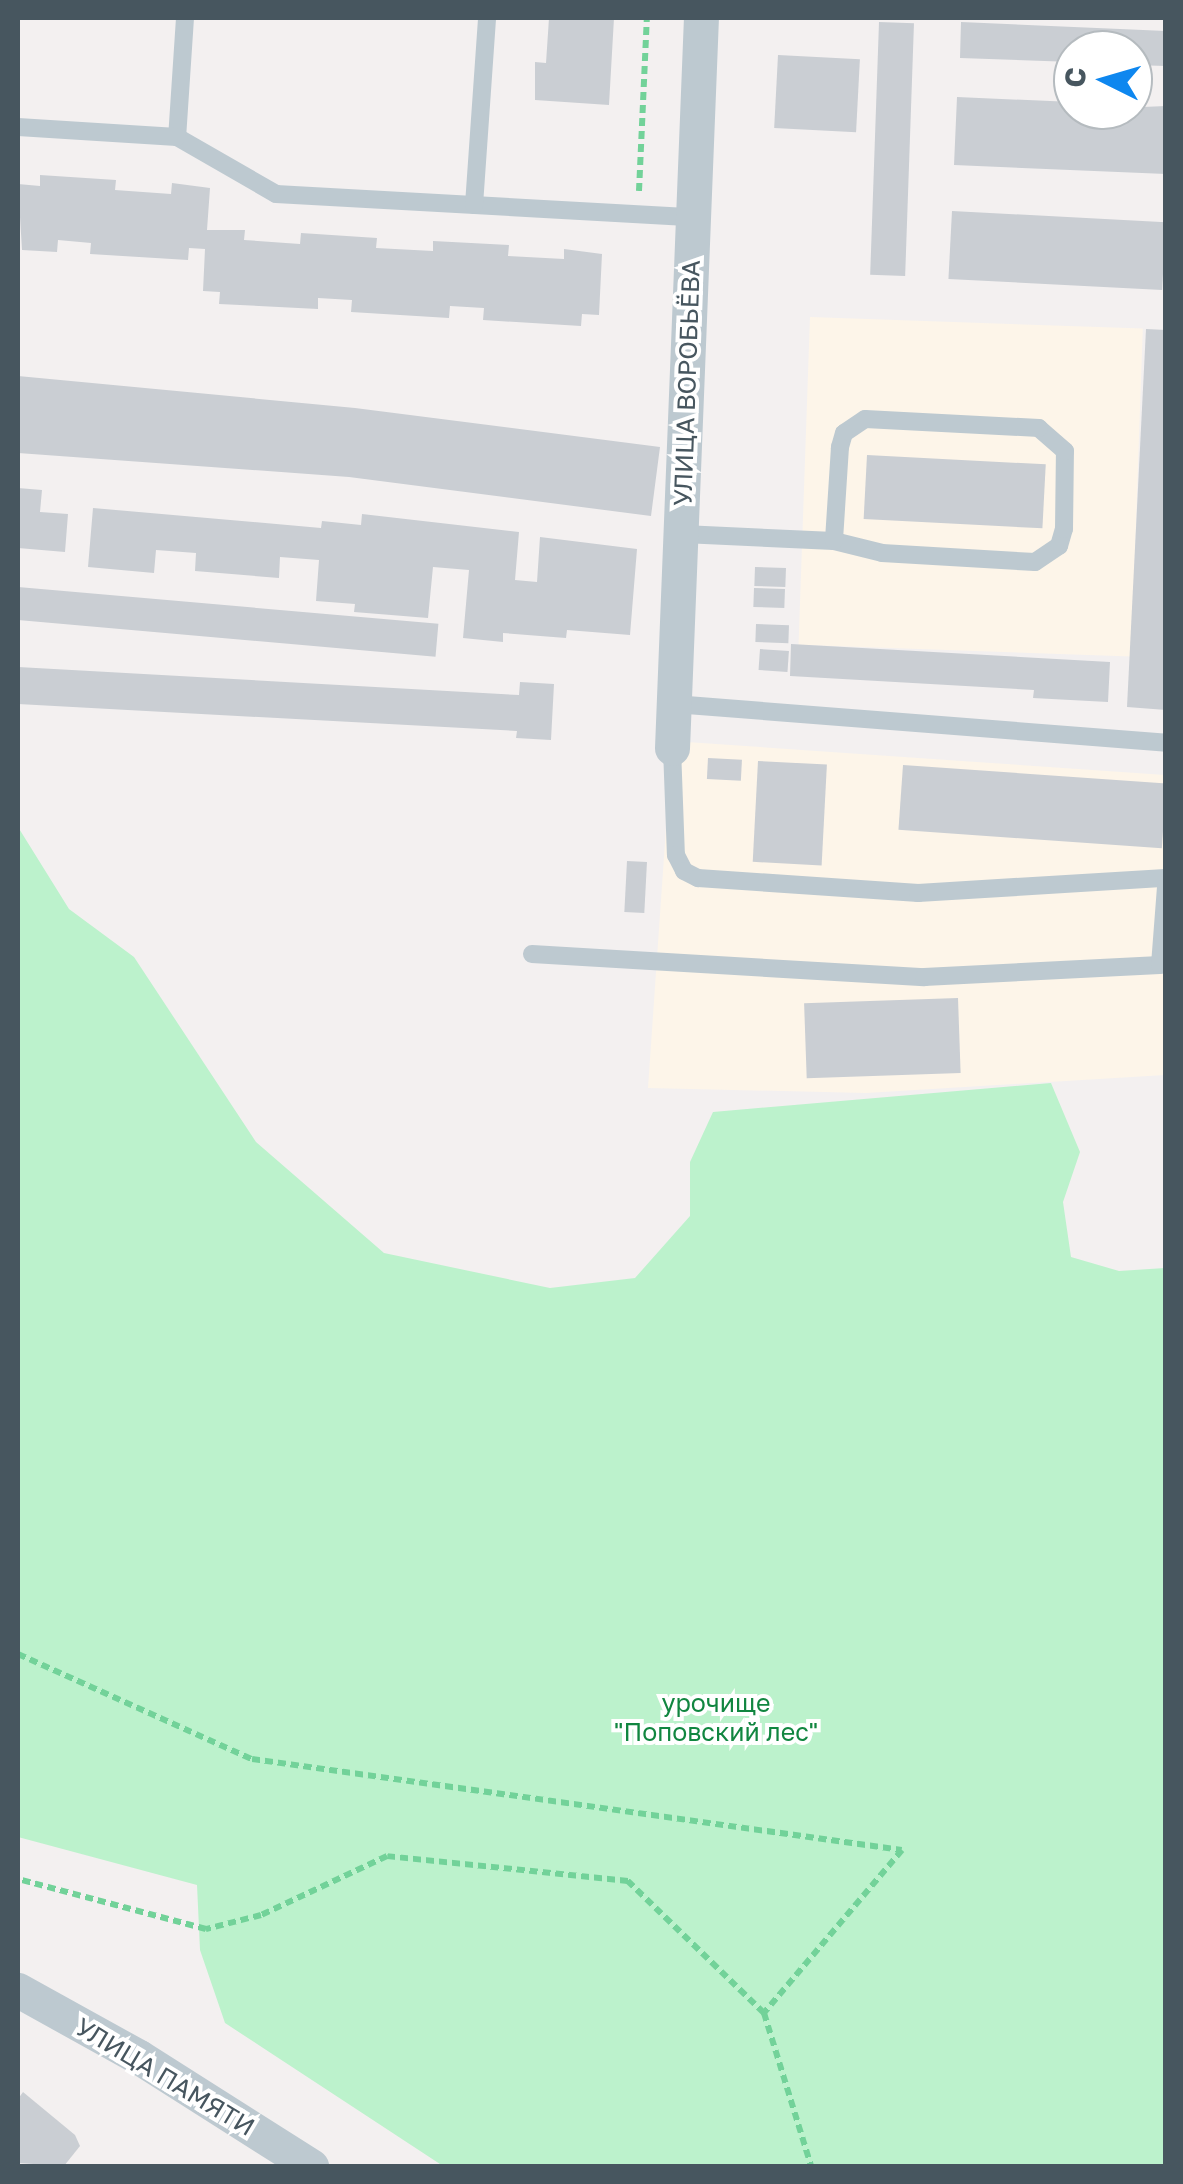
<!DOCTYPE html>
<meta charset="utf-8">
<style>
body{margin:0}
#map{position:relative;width:1183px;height:2184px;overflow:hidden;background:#f3f0f0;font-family:"Golos Text",sans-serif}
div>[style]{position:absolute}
.commercial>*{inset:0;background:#fdf5e9;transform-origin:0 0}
.green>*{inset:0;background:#bcf2cc}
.building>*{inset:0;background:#caced3;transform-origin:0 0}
.path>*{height:6px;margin-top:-3px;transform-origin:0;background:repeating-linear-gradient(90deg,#72d299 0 8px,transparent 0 13px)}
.service>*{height:18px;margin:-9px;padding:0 9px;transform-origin:9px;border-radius:9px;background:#bdc9d0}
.minor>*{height:35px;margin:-17.5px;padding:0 17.5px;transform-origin:17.5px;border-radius:17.5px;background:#bdc9d0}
span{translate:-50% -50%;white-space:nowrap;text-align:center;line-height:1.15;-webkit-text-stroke:8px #fff;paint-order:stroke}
.street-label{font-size:25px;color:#47565f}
.park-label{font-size:25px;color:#118640}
.frame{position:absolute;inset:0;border:20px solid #47565f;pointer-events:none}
.north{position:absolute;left:1053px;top:30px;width:100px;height:100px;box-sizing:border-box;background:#fff;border:2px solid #b5bbbf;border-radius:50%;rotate:275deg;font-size:28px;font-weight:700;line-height:40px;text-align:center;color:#47565f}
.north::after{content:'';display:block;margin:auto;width:35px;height:45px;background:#0e87ef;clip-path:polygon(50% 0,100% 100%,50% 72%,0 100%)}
</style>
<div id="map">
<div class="commercial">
<div style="left:810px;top:317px;width:333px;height:328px;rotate:2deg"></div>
<div style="clip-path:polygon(672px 741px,1165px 775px,1165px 1075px,866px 1093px,648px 1088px)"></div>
</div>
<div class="green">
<div style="clip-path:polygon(18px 827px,69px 909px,134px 957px,256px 1142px,384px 1253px,550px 1288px,635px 1278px,690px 1216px,690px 1162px,713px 1112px,1051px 1083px,1080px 1152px,1063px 1202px,1071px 1257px,1119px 1271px,1165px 1268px,1165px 2166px,443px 2166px,225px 2023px,200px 1950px,197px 1885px,18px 1837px)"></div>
</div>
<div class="building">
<div style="clip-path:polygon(549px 18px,614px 18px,609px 105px,535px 100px,535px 62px,546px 63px)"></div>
<div style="left:879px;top:22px;width:35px;height:253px;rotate:2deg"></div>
<div style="clip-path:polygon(961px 22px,1166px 31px,1166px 66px,1133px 65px,1133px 50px,1073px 50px,1073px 62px,960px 58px)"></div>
<div style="left:778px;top:55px;width:82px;height:73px;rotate:3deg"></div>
<div style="clip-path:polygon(957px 97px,1073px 102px,1073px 110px,1166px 106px,1166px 174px,954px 165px)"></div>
<div style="clip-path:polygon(40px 175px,116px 180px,115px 190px,171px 194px,172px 183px,210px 188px,207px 230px,245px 230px,244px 240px,300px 244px,301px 233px,377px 238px,376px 248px,433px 251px,433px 241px,509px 245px,508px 256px,564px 259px,564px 249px,602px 254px,599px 315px,582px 314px,581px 326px,483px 320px,484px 308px,450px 306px,449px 318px,351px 312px,352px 300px,318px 298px,318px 309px,219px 304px,220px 292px,203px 291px,205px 249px,189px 248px,188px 260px,90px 254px,91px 243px,58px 240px,57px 252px,22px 250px,18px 184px,40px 186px)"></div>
<div style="left:952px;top:211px;width:214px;height:68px;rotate:3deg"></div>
<div style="clip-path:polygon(1146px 329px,1166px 330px,1166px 710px,1127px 707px)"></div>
<div style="clip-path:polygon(18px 376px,355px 408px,660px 447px,651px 516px,349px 477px,18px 453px)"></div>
<div style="left:867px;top:455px;width:179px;height:64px;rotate:3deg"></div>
<div style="clip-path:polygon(18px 488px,42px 490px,40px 512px,68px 514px,65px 552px,18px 548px)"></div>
<div style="clip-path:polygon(93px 508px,321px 528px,322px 521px,361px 525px,362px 514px,519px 532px,515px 580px,537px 582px,540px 537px,637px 549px,630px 635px,567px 630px,566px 638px,503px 633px,503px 642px,463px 638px,469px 570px,433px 567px,428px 618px,354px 612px,355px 604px,316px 601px,319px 560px,280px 557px,279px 578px,195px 571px,196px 553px,156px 550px,154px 573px,88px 567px)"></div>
<div style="left:755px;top:567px;width:31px;height:19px;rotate:2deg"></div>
<div style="left:18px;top:587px;width:422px;height:33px;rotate:5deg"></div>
<div style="left:754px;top:588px;width:31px;height:19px;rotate:2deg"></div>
<div style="left:756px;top:624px;width:33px;height:18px;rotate:2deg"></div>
<div style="clip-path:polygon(791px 644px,1110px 662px,1108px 702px,1033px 698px,1034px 690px,790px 676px)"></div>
<div style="left:760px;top:649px;width:29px;height:21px;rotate:4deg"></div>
<div style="clip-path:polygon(18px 667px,519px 695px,520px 682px,554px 684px,551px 740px,516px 738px,517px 731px,18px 704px)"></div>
<div style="left:708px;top:758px;width:34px;height:21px;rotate:3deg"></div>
<div style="left:758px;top:761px;width:69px;height:101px;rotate:3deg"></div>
<div style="left:903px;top:765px;width:264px;height:65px;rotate:4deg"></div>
<div style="left:627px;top:861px;width:20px;height:51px;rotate:3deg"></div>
<div style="left:958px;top:998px;width:75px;height:154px;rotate:88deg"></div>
<div style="clip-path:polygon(23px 2092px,75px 2135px,80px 2146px,64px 2166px,18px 2163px,18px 2099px)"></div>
</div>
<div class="path">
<div style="left:639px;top:191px;width:173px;rotate:-87.4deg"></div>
<div style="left:18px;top:1654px;width:256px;rotate:24.2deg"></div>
<div style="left:252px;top:1759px;width:656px;rotate:7.97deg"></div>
<div style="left:902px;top:1850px;width:214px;rotate:130.3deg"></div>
<div style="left:764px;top:2013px;width:190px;rotate:-135.9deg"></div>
<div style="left:628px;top:1881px;width:242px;rotate:-174.1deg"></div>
<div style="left:387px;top:1856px;width:139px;rotate:154.9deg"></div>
<div style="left:261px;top:1915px;width:57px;rotate:165.7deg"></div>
<div style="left:206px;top:1929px;width:195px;rotate:-165.1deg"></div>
<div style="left:764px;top:2013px;width:160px;rotate:72.9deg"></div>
</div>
<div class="service">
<div style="left:185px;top:18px;width:119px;rotate:93.8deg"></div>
<div style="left:177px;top:137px;width:114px;rotate:29.9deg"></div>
<div style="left:276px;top:194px;width:416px;rotate:3.2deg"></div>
<div style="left:18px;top:127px;width:159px;rotate:3.6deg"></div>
<div style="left:474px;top:205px;width:187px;rotate:-86deg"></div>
<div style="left:683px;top:534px;width:151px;rotate:2.7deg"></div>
<div style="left:834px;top:541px;width:49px;rotate:14deg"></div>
<div style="left:882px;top:553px;width:153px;rotate:3.4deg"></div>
<div style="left:1035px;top:562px;width:29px;rotate:-34deg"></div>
<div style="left:1059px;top:546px;width:18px;rotate:-74deg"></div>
<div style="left:1064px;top:529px;width:78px;rotate:-89.3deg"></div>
<div style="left:1065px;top:451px;width:35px;rotate:-139deg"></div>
<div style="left:1039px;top:428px;width:174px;rotate:-177deg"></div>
<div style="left:865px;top:419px;width:25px;rotate:146deg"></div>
<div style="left:844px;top:433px;width:15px;rotate:106deg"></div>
<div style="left:840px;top:447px;width:94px;rotate:93.7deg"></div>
<div style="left:674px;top:704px;width:494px;rotate:4.5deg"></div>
<div style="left:672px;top:748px;width:107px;rotate:87.9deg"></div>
<div style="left:676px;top:855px;width:18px;rotate:63deg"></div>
<div style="left:684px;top:871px;width:16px;rotate:27deg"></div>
<div style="left:698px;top:878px;width:221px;rotate:3.9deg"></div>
<div style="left:918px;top:893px;width:248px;rotate:-3.5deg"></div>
<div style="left:532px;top:954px;width:393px;rotate:3.4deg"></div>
<div style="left:924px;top:977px;width:236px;rotate:-2.9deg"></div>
<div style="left:1160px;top:965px;width:78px;rotate:-85.6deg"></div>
</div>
<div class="minor">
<div style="left:672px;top:748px;width:731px;rotate:-87.73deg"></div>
<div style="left:18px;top:1990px;width:138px;rotate:29deg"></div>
<div style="left:139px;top:2057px;width:204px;rotate:32.4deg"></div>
</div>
<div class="street-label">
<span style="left:687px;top:383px;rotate:-88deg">УЛИЦА ВОРОБЬЁВА</span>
<span style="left:165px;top:2077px;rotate:31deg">УЛИЦА ПАМЯТИ</span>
</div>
<div class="park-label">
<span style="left:716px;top:1718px">урочище<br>"Поповский лес"</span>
</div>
<div class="frame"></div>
<div class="north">С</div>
</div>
